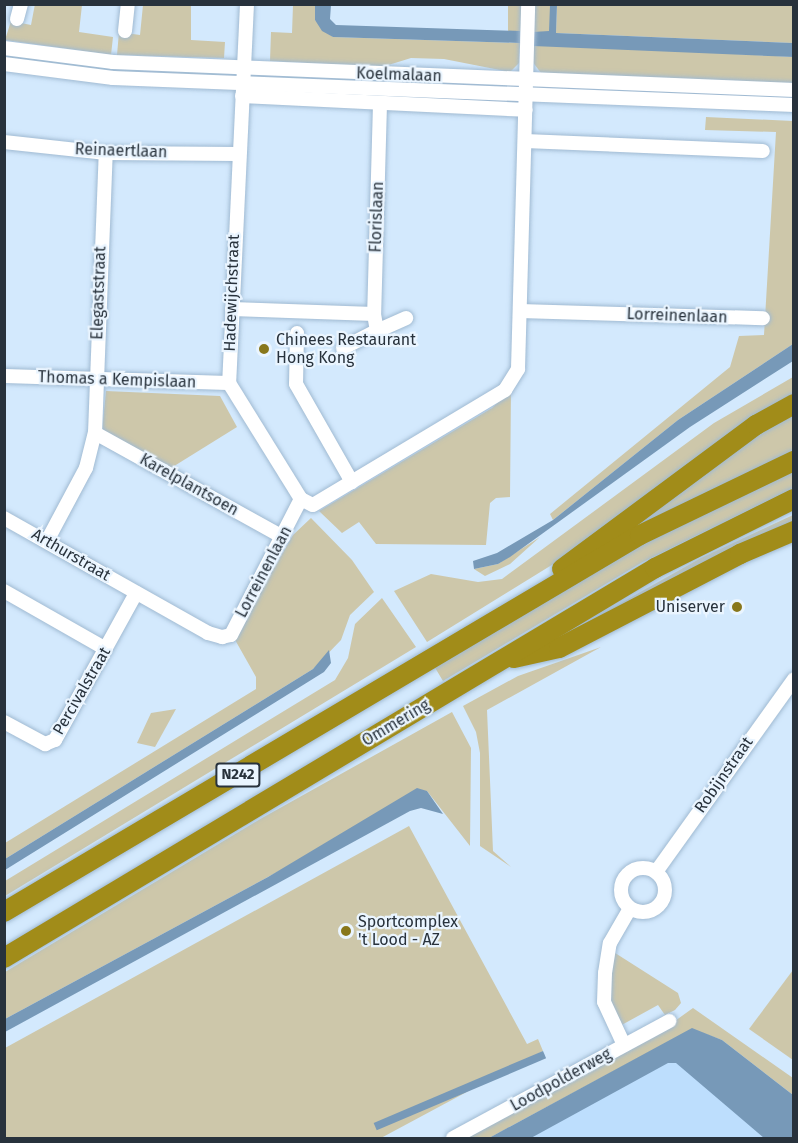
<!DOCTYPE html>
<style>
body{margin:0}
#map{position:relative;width:798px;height:1143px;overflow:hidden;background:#d3e9fd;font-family:"Fira Sans",sans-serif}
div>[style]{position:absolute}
.built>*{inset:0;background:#bddefd}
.green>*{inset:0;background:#cdc7aa;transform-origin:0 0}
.water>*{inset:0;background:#7799b8;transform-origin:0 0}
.roads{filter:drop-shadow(0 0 2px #a0bad2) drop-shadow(0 0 2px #a0bad2)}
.minor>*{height:14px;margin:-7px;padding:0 7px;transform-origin:7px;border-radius:7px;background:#fff}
.minor>.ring{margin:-7px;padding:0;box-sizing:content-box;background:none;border:14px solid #fff;border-radius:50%}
.highway>*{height:20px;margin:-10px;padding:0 10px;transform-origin:10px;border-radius:10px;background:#a18c19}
.dots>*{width:16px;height:16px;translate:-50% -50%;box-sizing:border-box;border:3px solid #eaf5ff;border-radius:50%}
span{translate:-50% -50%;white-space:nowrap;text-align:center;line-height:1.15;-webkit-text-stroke:4.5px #eaf5ff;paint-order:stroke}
.shield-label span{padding:2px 4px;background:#eaf5ff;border:2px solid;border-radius:4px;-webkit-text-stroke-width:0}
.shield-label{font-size:15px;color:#28323c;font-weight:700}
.street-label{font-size:16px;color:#28323c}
.poi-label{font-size:16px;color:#28323c}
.left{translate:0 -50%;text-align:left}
.right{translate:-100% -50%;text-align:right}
.frame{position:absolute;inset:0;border:6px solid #28323c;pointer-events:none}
</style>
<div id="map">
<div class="built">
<div style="clip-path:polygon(685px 1042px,794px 1130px,793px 1138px,494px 1138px)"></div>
</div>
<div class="green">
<div style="clip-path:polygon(35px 4px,82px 5px,79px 32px,113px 37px,111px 55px,5px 40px,11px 21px,31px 25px)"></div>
<div style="clip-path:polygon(143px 5px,191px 5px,191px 40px,225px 42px,224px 58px,117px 55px,119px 32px,140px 35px)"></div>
<div style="clip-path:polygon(293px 5px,315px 5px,315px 20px,333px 37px,520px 43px,519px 63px,510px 72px,444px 59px,411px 58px,382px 67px,270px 61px,271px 32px,292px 33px)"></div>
<div style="left:508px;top:5px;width:13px;height:26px"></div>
<div style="left:534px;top:5px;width:16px;height:27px"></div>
<div style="clip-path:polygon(557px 5px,793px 5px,793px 43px,556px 33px)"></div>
<div style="clip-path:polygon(532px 43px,793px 57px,793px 84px,541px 73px,532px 61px)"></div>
<div style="clip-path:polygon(706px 117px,793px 121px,793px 344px,678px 420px,553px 520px,550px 514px,730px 367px,739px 336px,764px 335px,776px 132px,705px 130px)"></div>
<div style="clip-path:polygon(793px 377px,793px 397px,602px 534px,427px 642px,394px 591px,431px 574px,478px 582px,502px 579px,714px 423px)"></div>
<div style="clip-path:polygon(511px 390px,510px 497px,496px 498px,490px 503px,486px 545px,376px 544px,359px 522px,342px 533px,319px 511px,492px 408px)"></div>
<div style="clip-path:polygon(106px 391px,220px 396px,237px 427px,171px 468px,102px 432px)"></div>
<div style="clip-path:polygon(793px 408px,793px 450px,616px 541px)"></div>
<div style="clip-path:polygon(793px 469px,793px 488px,641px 563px,443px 681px,434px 666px,660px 533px)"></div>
<div style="clip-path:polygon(793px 515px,793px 527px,555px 640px,701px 558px)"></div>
<div style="clip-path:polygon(311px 518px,352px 560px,374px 592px,350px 615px,341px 640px,313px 669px,5px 859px,5px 843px,256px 689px,256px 677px,234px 638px,293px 535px)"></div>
<div style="clip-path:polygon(540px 537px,510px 564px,485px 576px,474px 569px,498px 564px)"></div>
<div style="clip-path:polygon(382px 598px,416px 647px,5px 896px,5px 881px,335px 680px,348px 658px,355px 624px)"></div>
<div style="clip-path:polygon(601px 647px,487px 710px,493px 851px,511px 867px,480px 846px,480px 753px,476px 732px,463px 706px,518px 676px)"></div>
<div style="clip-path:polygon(176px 709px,155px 747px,137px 743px,151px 713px)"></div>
<div style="clip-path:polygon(452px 712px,471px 748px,470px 846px,427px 791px,5px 1019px,5px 972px,262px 818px)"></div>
<div style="clip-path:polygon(409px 826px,527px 1044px,538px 1039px,543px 1051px,381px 1138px,5px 1138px,5px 1048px)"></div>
<div style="clip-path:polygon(612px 951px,678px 993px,681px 1003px,675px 1010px,665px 1015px,658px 1005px,618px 1027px,609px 996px)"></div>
<div style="clip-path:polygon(793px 970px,793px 1060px,749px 1029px)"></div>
<div style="clip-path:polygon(693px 1008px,793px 1078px,793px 1095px,722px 1040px,692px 1029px,489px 1138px,466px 1138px,654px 1036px)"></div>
</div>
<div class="water">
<div style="clip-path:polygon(315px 5px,331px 5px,330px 19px,336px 25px,520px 31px,520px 43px,333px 37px,322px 31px,315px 20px)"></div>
<div style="clip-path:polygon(550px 5px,557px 5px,556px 33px,793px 43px,794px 57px,533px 46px,533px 32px,549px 31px)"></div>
<div style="clip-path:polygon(793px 344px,793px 361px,690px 427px,510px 557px,498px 564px,474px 569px,473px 561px,497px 553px,553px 520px,678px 420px)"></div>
<div style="clip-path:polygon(329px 650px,331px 663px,324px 672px,5px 870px,5px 859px,313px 669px)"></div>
<div style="clip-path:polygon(417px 788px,427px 791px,443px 814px,421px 808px,410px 811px,5px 1032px,5px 1019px,268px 877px)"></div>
<div style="clip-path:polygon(692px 1028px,722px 1040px,793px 1095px,793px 1138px,764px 1138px,676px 1063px,668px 1063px,531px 1138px,489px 1138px)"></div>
<div style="left:543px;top:1051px;width:8px;height:184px;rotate:67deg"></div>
</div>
<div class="roads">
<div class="minor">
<div style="left:247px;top:4px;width:379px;rotate:92.7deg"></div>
<div style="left:229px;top:383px;width:137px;rotate:58.2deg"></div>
<div style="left:17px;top:19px;width:16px;rotate:-75deg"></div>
<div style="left:125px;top:31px;width:27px;rotate:-84deg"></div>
<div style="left:4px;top:48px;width:110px;rotate:7.3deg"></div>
<div style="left:113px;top:62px;width:682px;rotate:2.35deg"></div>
<div style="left:4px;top:64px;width:110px;rotate:7.3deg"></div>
<div style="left:113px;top:78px;width:682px;rotate:2.27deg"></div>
<div style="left:242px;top:96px;width:284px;rotate:2.8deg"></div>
<div style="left:380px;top:104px;width:210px;rotate:91.6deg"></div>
<div style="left:374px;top:314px;width:17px;rotate:80deg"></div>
<div style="left:377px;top:331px;width:32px;rotate:-24deg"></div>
<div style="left:525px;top:141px;width:238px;rotate:2.4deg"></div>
<div style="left:4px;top:142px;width:103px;rotate:6.2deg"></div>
<div style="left:106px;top:153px;width:132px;rotate:0.4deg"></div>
<div style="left:232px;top:309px;width:142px;rotate:2deg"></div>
<div style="left:520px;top:311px;width:243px;rotate:1.7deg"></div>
<div style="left:297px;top:333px;width:51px;rotate:91.1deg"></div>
<div style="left:296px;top:384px;width:113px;rotate:60.3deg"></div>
<div style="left:343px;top:348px;width:38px;rotate:-27deg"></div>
<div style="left:4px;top:376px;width:225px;rotate:1.8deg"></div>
<div style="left:95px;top:433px;width:215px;rotate:29deg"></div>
<div style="left:301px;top:499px;width:13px;rotate:27deg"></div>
<div style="left:313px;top:505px;width:224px;rotate:-30.9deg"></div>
<div style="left:505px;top:390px;width:25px;rotate:-58deg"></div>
<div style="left:518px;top:369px;width:365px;rotate:-88.4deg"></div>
<div style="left:4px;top:518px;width:234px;rotate:29.4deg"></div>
<div style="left:208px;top:633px;width:15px;rotate:16deg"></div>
<div style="left:222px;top:637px;width:9px;rotate:-13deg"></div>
<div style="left:231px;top:635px;width:153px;rotate:-62.8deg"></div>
<div style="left:47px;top:541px;width:83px;rotate:-61.9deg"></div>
<div style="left:86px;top:468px;width:36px;rotate:-76deg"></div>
<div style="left:95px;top:433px;width:280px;rotate:-87.8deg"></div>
<div style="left:4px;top:591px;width:117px;rotate:29.6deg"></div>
<div style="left:4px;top:722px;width:47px;rotate:28.2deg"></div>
<div style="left:45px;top:744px;width:11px;rotate:-22deg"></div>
<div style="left:55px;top:740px;width:168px;rotate:-61.1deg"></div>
<div class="ring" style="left:621px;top:868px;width:30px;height:30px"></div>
<div style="left:656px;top:872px;width:237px;rotate:-54.4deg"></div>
<div style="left:624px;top:1045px;width:47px;rotate:-114.9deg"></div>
<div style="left:604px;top:1002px;width:29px;rotate:-88deg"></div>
<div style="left:605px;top:973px;width:30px;rotate:-81deg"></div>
<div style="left:610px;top:943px;width:39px;rotate:-60deg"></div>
<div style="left:453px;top:1138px;width:246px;rotate:-28.4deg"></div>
</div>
<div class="highway">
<div style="left:562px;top:569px;width:242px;rotate:-36.6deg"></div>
<div style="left:756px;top:425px;width:43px;rotate:-28.9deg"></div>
<div style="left:514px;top:658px;width:46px;rotate:-12.5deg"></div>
<div style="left:559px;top:648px;width:204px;rotate:-27.4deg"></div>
<div style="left:740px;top:554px;width:59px;rotate:-23.1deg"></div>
<div style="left:4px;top:912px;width:739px;rotate:-30.66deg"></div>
<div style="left:640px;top:535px;width:171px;rotate:-25.7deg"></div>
<div style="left:4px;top:958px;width:759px;rotate:-30.92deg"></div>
<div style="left:655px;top:568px;width:155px;rotate:-26.4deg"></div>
</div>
</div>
<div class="dots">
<div style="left:264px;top:349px;background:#88771b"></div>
<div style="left:737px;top:607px;background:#88771b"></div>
<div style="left:346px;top:931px;background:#88771b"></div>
</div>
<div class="shield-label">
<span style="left:238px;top:775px">N242</span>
</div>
<div class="street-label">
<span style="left:399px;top:75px;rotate:2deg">Koelmalaan</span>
<span style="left:121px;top:151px;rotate:2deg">Reinaertlaan</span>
<span style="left:377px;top:217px;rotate:-88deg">Florislaan</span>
<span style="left:99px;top:293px;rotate:-88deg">Elegaststraat</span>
<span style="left:232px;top:293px;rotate:-88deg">Hadewijchstraat</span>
<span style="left:677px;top:316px;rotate:2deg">Lorreinenlaan</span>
<span style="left:117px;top:380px;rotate:2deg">Thomas a Kempislaan</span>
<span style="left:189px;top:485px;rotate:29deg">Karelplantsoen</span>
<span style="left:71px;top:555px;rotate:30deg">Arthurstraat</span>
<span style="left:264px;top:572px;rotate:-62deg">Lorreinenlaan</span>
<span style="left:82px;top:691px;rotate:-60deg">Percivalstraat</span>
<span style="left:396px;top:723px;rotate:-31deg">Ommering</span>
<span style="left:724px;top:775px;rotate:-55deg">Robijnstraat</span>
<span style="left:561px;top:1080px;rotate:-29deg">Loodpolderweg</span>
</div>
<div class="poi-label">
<span class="left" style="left:276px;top:349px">Chinees Restaurant<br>Hong Kong</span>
<span class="right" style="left:725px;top:607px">Uniserver</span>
<span class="left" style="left:358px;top:931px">Sportcomplex<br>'t Lood - AZ</span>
</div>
<div class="frame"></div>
</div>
